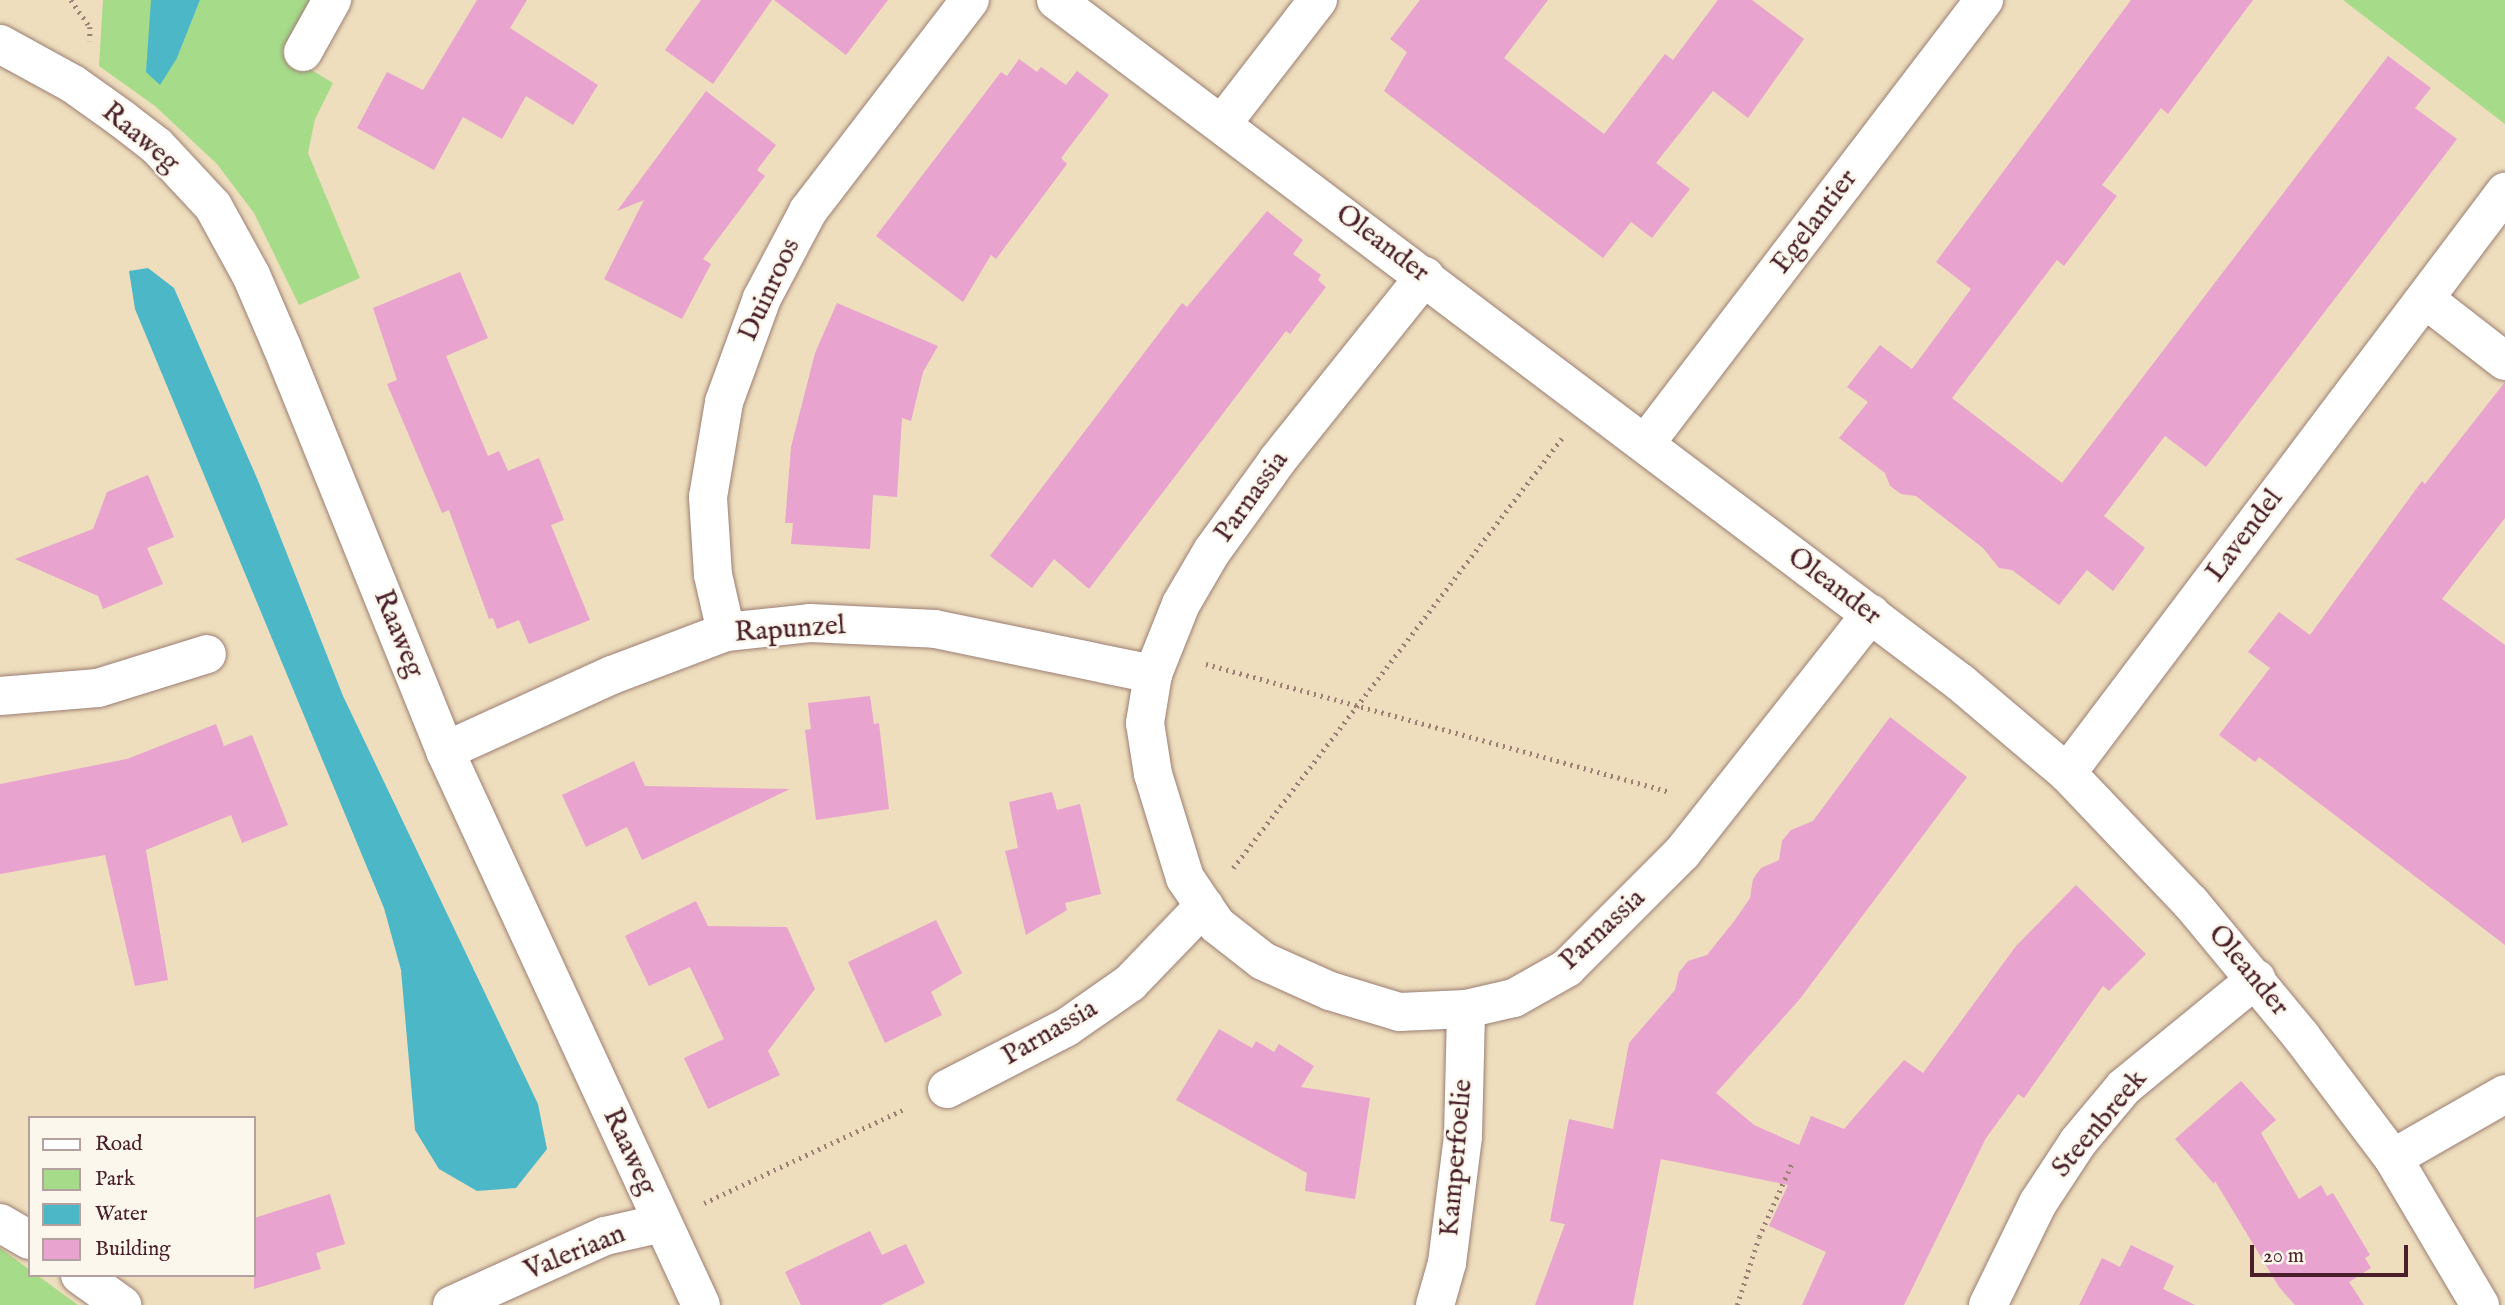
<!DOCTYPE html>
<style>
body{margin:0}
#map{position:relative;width:2505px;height:1305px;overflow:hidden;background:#eedebd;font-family:"IM FELL English",serif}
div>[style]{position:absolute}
.green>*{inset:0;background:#a6db8a}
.water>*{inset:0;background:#4bb7c7}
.building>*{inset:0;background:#e8a3cf}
.path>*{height:4.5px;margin-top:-2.25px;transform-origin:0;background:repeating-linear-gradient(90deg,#9c7e74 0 2px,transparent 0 7px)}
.roads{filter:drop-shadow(0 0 2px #9c7e74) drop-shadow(0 0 2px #9c7e74)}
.minor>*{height:38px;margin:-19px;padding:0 19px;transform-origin:19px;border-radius:19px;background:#fff}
span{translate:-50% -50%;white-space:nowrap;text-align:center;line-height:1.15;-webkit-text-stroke:5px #fbf7ec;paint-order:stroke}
.street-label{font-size:28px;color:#4a1f2b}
.legend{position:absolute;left:28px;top:1116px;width:228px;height:161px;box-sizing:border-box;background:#fbf7ec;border:2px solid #b4a19f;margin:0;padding:9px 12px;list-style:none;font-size:21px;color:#4a1f2b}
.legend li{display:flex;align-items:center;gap:14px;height:35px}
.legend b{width:35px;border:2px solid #b4a19f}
.scale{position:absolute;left:2250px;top:1245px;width:158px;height:32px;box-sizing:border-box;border:4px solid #4a1f2b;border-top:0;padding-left:9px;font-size:21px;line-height:24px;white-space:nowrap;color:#4a1f2b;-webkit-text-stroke:5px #fbf7ec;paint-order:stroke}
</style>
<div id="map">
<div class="green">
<div style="clip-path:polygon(103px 0,151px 0,151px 34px,177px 58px,200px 0,312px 0,282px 52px,333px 83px,315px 119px,308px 153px,360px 278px,299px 305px,254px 213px,217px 164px,155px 106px,99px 66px)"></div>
<div style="clip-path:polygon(2343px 0,2505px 0,2505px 124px)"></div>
<div style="clip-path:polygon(0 1248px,30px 1270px,30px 1275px,37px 1275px,78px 1305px,0 1305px)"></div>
</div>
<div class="water">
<div style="clip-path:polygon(151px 0,200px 0,177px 58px,160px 85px,146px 72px)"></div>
<div style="clip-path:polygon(148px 268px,174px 288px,259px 483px,343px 696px,538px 1104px,547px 1149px,516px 1188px,477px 1191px,439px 1169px,415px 1130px,401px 970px,384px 908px,135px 309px,129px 271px)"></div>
</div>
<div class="building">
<div style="clip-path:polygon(477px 0,527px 0,510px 28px,598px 85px,573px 125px,526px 96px,502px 139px,463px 117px,434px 170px,357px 128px,387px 72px,423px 90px)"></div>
<div style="clip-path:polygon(701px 0,772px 0,713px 84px,665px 50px)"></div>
<div style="clip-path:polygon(774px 0,888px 0,846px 55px)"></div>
<div style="clip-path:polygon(1420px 0,1548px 0,1504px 58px,1604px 134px,1665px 54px,1673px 60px,1718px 0,1752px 0,1804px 39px,1748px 118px,1713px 91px,1656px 163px,1690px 189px,1652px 238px,1631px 222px,1603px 258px,1384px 91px,1407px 52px,1390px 39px)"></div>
<div style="clip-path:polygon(2131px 0,2253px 0,2168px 114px,2161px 108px,2102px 185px,2117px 196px,2064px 266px,2057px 260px,1952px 398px,2062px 483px,2388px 56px,2431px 88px,2415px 108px,2457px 139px,2206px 467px,2165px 436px,2104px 516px,2145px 548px,2113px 591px,2087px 570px,2059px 605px,2012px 570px,1999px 568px,1983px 548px,1916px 496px,1901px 494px,1890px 486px,1885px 473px,1839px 438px,1868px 402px,1847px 387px,1880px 345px,1912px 369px,1971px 289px,1936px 262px)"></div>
<div style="clip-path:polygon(1019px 59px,1037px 72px,1041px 67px,1066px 85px,1077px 71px,1109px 95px,1061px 158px,1067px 164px,996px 259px,991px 255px,963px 302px,876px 236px,1001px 72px,1007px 76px)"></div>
<div style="clip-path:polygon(706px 91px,776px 145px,757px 170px,765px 176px,703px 259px,711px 264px,682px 319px,604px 279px,644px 200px,617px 211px)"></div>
<div style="clip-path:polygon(1267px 211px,1303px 240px,1293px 254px,1321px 275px,1318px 280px,1326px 287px,1290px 334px,1286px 331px,1089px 589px,1054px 559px,1032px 588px,990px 556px,1182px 303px,1187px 307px)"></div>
<div style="clip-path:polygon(460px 272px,488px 338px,446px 356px,488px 456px,499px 451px,508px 471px,539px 458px,564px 520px,551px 525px,590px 620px,529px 644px,519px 620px,497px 629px,493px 618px,489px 619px,449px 510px,442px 513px,387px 384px,397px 380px,373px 308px)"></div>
<div style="clip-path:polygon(837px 303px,938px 346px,923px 372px,911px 421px,902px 418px,897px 497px,873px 495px,870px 549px,791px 544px,793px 523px,785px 523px,791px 447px,815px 353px)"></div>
<div style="clip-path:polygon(2505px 382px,2505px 518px,2442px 599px,2505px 645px,2505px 945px,2259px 757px,2255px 762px,2219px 735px,2270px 668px,2248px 652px,2279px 612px,2310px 635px,2422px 481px,2425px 484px)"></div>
<div style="clip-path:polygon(148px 475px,174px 537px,147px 548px,163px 584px,103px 609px,98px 596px,15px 559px,93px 529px,107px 492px)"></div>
<div style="clip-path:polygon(870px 696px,874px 724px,879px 723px,889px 809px,816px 820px,805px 730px,811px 729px,808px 703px)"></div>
<div style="clip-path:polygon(1890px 717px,1967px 777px,1799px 1000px,1716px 1093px,1754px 1125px,1799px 1145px,1811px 1116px,1844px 1129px,1904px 1060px,1923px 1073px,2016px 946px,2076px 885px,2146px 954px,2109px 991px,2103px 986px,2024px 1098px,2018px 1094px,1986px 1138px,1904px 1305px,1802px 1305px,1826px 1252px,1769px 1226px,1788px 1185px,1661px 1159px,1633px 1305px,1535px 1305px,1565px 1224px,1550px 1221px,1569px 1119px,1613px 1129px,1629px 1043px,1675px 990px,1679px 972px,1688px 961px,1707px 955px,1735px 920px,1750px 898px,1753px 879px,1761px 868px,1779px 860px,1782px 841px,1791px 830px,1813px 821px)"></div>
<div style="clip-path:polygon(216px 724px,224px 746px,252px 735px,288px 825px,242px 843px,231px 815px,146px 850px,168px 980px,135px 986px,105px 855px,0 874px,0 784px,127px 759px)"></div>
<div style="clip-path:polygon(634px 761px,645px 786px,790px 789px,642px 860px,627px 827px,586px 847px,562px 795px)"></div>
<div style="clip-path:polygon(1052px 792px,1057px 810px,1080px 804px,1101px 894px,1065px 903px,1067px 910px,1026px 935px,1005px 851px,1018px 848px,1009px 802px)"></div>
<div style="clip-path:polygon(696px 901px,708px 926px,787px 927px,815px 989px,768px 1051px,780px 1075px,708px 1109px,684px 1058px,724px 1039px,690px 967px,649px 986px,625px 936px)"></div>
<div style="clip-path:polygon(936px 920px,962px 973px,931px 992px,942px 1015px,885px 1043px,848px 962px)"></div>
<div style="clip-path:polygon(1219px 1029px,1252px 1048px,1256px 1041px,1274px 1052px,1279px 1044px,1314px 1066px,1301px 1087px,1370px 1098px,1355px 1199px,1305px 1191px,1307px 1173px,1176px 1100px)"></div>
<div style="clip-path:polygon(2241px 1081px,2276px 1120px,2261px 1133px,2299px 1199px,2321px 1185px,2327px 1196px,2333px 1193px,2370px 1255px,2365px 1258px,2371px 1268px,2349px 1282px,2364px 1305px,2295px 1305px,2279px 1287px,2215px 1181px,2214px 1184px,2175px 1139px)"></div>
<div style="clip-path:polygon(330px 1194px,345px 1244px,316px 1253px,321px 1269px,254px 1289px,254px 1218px)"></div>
<div style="clip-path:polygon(870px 1231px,882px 1255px,906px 1244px,925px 1283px,881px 1305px,801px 1305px,785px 1272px)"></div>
<div style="clip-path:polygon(2131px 1245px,2174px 1266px,2163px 1289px,2195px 1305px,2079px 1305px,2102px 1258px,2120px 1267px)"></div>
</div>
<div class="path">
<div style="left:71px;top:0;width:33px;rotate:55deg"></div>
<div style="left:90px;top:27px;width:14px;rotate:90deg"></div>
<div style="left:1206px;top:664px;width:481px;rotate:15.4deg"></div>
<div style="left:1233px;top:868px;width:541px;rotate:-52.58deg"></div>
<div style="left:704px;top:1203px;width:222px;rotate:-25.1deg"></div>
<div style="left:1737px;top:1305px;width:71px;rotate:-72.1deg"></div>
<div style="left:1759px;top:1237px;width:81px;rotate:-66deg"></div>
</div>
<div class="roads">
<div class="minor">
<div style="left:1056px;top:0;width:1134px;rotate:37.04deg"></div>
<div style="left:1961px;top:683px;width:139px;rotate:40.3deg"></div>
<div style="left:2067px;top:773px;width:180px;rotate:46.4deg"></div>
<div style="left:2191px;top:903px;width:173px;rotate:50.4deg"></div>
<div style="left:2301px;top:1036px;width:153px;rotate:53deg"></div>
<div style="left:2393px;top:1158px;width:171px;rotate:59.4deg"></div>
<div style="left:0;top:44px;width:83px;rotate:28.7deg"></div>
<div style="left:73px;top:84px;width:60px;rotate:35.5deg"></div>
<div style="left:122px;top:119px;width:44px;rotate:37.6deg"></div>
<div style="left:157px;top:146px;width:82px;rotate:47deg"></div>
<div style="left:213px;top:206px;width:79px;rotate:61.2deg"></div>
<div style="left:251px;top:275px;width:78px;rotate:66.7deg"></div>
<div style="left:282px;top:347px;width:436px;rotate:68deg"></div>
<div style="left:445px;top:751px;width:610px;rotate:65.2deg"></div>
<div style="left:303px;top:52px;width:60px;rotate:-60.9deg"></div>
<div style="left:1222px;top:124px;width:157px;rotate:-52.3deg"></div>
<div style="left:1425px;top:276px;width:237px;rotate:128.7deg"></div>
<div style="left:1277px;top:461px;width:111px;rotate:125.8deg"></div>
<div style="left:1212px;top:551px;width:61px;rotate:120.3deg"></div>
<div style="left:1181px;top:604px;width:75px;rotate:111.8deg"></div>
<div style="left:1153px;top:674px;width:50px;rotate:99.3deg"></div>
<div style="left:1145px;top:723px;width:52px;rotate:81.1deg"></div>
<div style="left:1153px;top:774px;width:109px;rotate:72.9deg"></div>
<div style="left:1185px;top:878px;width:57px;rotate:55.8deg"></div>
<div style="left:1217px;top:925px;width:58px;rotate:38deg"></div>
<div style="left:1263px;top:961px;width:73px;rotate:24.1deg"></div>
<div style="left:1330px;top:991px;width:72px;rotate:16.9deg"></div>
<div style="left:1399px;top:1012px;width:67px;rotate:-2.6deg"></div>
<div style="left:1466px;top:1009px;width:49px;rotate:-12.9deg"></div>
<div style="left:1514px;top:998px;width:61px;rotate:-29.5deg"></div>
<div style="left:1567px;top:968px;width:163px;rotate:-45deg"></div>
<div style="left:1682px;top:853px;width:305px;rotate:-51.7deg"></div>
<div style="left:2425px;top:299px;width:101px;rotate:37.8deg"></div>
<div style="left:1645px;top:444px;width:559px;rotate:-52.64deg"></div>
<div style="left:726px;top:632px;width:58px;rotate:-102.8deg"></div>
<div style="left:713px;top:575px;width:78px;rotate:-93.7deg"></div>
<div style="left:708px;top:497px;width:96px;rotate:-80.4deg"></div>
<div style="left:724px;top:402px;width:111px;rotate:-69.9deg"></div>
<div style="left:762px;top:298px;width:98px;rotate:-62.1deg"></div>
<div style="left:808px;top:211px;width:266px;rotate:-52.5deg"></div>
<div style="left:0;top:696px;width:98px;rotate:-4.7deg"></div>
<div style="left:98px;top:688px;width:114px;rotate:-17.3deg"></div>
<div style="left:445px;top:751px;width:183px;rotate:-24.5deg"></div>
<div style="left:612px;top:675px;width:122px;rotate:-20.7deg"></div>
<div style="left:726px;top:632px;width:84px;rotate:-6.1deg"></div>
<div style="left:810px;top:623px;width:125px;rotate:2.7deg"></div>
<div style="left:935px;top:629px;width:223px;rotate:11.7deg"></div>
<div style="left:2067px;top:773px;width:728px;rotate:-52.99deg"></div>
<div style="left:947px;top:1089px;width:135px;rotate:-27.3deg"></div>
<div style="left:1067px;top:1027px;width:77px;rotate:-34.9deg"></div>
<div style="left:1130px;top:983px;width:107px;rotate:-46.1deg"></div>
<div style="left:2393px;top:1158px;width:129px;rotate:-29.7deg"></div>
<div style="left:0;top:1223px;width:34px;rotate:30deg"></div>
<div style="left:80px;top:1275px;width:52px;rotate:35.5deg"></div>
<div style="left:452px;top:1305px;width:168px;rotate:-24.3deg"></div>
<div style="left:605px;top:1236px;width:58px;rotate:-12.8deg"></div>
<div style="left:1435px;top:1305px;width:44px;rotate:-74.1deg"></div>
<div style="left:1447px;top:1263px;width:128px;rotate:-82.8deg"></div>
<div style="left:1463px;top:1136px;width:127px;rotate:-88.6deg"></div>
<div style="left:1988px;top:1305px;width:114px;rotate:-63.9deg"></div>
<div style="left:2038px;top:1203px;width:73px;rotate:-56.7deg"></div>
<div style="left:2078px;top:1142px;width:72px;rotate:-50.1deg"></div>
<div style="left:2124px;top:1087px;width:171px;rotate:-39.3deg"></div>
</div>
</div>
<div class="street-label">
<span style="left:140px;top:138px;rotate:40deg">Raaweg</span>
<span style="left:1815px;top:222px;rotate:-53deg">Egelantier</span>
<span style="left:1382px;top:244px;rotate:37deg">Oleander</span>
<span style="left:770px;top:290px;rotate:-65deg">Duinroos</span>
<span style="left:1252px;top:497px;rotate:-54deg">Parnassia</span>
<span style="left:2245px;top:536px;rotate:-53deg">Lavendel</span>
<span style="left:1834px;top:587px;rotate:37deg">Oleander</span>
<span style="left:790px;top:630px;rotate:-4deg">Rapunzel</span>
<span style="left:398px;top:634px;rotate:68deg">Raaweg</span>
<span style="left:1603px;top:930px;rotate:-43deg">Parnassia</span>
<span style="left:2248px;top:971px;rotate:50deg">Oleander</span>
<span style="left:1050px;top:1033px;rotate:-30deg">Parnassia</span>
<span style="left:2100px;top:1124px;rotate:-50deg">Steenbreek</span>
<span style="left:629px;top:1152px;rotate:65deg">Raaweg</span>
<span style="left:1457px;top:1158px;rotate:-85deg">Kamperfoelie</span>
<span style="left:575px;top:1253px;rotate:-22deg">Valeriaan</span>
</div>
<ul class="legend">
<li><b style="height:9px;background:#fff"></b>Road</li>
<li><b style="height:19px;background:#a6db8a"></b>Park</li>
<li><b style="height:19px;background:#4bb7c7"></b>Water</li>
<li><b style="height:19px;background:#e8a3cf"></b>Building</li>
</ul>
<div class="scale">20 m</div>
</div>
